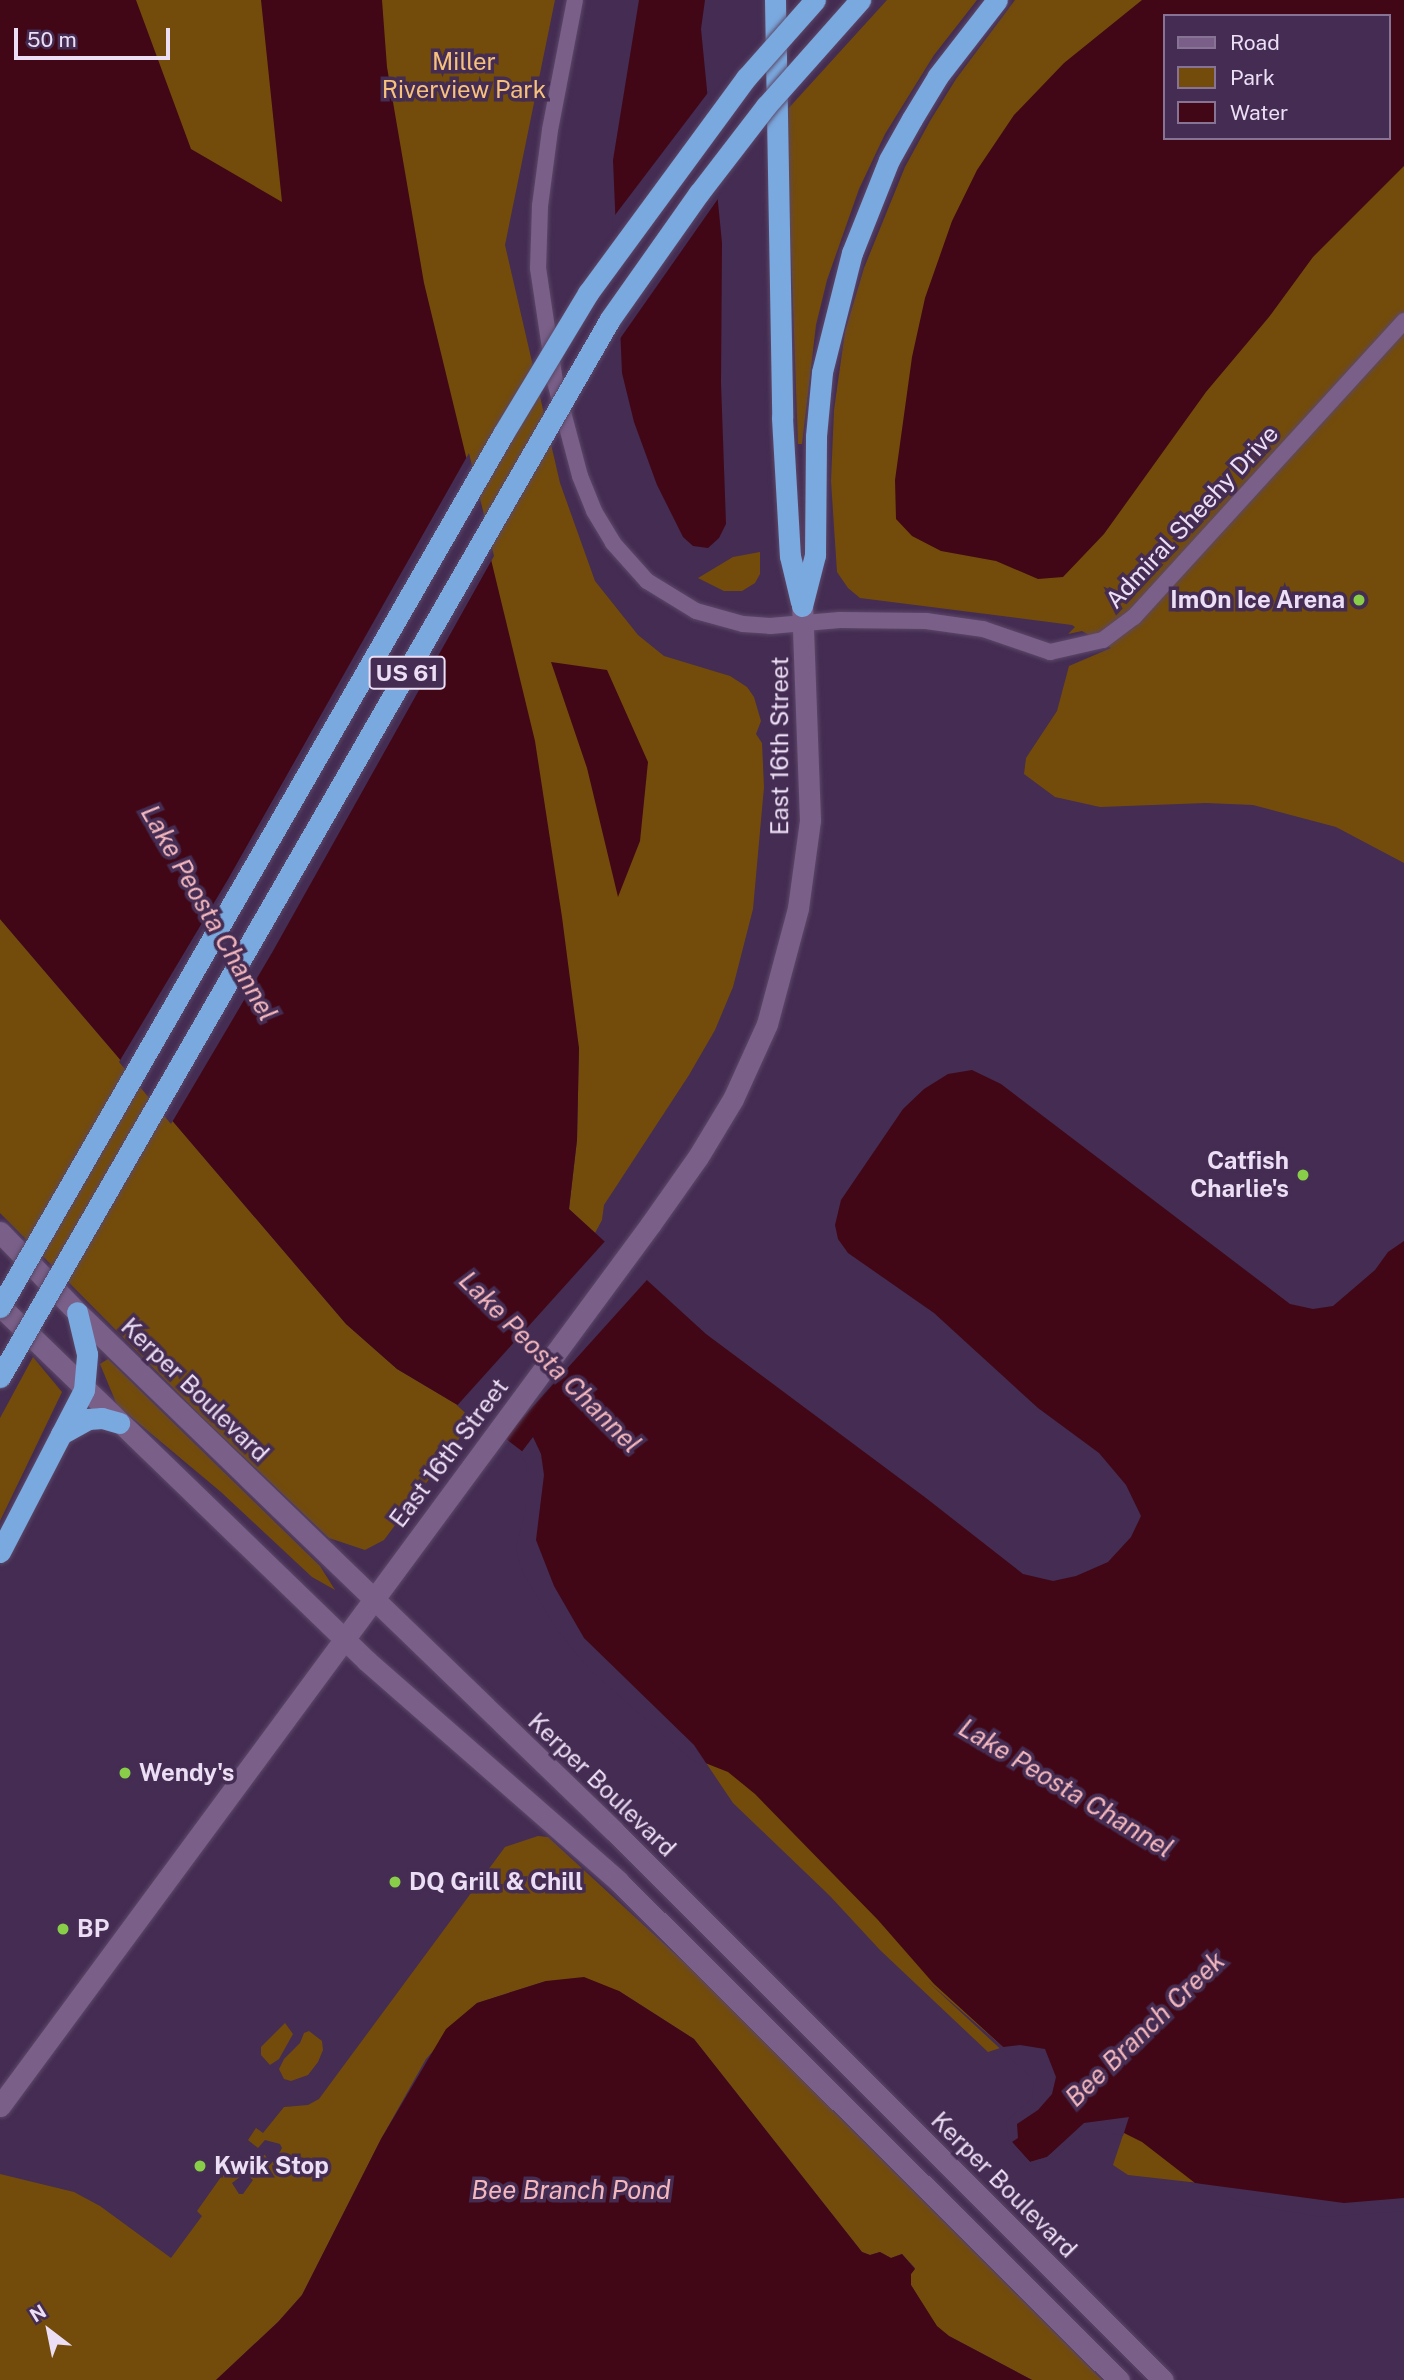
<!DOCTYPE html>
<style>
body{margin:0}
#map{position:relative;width:1404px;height:2380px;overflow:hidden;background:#442c52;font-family:"Public Sans",sans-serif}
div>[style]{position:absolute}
.green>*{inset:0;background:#734c0b}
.water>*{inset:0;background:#410716}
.pier>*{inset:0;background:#442c52;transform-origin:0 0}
.roads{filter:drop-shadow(0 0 2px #5c4868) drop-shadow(0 0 2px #5c4868)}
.street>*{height:16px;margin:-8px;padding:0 8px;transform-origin:8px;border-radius:8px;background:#7a6089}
.secondary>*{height:21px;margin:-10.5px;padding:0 10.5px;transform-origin:10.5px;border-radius:10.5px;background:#7a6089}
.highway>*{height:21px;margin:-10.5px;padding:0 10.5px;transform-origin:10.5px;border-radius:10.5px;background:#7aa9df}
.bridges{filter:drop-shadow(0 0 2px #5c4868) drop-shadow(0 0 2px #5c4868)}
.highway-bridge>*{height:21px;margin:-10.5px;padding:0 10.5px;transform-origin:10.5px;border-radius:10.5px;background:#7aa9df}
.dots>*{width:19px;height:19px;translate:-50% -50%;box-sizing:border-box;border:4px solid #442c52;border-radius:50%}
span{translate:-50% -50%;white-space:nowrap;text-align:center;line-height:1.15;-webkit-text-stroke:7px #442c52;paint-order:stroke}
.shield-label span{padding:2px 5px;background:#442c52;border:2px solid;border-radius:5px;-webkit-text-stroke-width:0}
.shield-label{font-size:23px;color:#ecdef5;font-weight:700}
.park-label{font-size:24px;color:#f6c17d}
.street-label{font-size:24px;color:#ecdef5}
.poi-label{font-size:24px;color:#ecdef5;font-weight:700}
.right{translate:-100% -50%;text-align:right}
.left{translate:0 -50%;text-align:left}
.water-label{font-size:26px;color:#f3b7bd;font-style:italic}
.legend{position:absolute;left:1163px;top:14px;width:228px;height:126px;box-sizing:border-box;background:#442c52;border:2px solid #877393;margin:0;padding:9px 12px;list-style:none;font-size:21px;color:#ecdef5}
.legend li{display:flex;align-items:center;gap:14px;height:35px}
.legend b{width:35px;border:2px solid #877393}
.north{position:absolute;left:14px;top:2296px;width:70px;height:70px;-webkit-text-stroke:5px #442c52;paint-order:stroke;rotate:328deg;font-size:19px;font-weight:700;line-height:28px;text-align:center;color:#ecdef5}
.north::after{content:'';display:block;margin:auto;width:24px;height:32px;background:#ecdef5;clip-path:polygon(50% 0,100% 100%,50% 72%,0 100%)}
.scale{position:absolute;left:14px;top:28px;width:156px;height:32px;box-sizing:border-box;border:4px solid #ecdef5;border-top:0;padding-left:9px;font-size:21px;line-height:24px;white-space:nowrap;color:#ecdef5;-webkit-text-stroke:5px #442c52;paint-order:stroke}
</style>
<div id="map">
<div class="green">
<div style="clip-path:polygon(37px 0,555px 0,505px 245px,560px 483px,595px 581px,638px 635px,664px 656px,730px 676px,747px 687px,754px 697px,761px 721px,756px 734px,762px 743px,764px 787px,753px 909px,733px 987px,715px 1030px,689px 1075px,604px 1205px,602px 1220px,595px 1233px,569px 1209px,577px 1140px,579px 1048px,320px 329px)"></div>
<div style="clip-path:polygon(887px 0,977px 0,934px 55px,911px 92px,885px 134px,859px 189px,827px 280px,816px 325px,802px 444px,798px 444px,786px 111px)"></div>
<div style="clip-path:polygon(evenodd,1015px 0,1404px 0,1404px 863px,1336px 827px,1253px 805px,1206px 803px,1100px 807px,1055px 797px,1024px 774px,1026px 758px,1057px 711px,1069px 666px,1111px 648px,1082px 631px,1068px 634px,1075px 627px,1072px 625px,860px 598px,848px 588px,837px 572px,831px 481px,834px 410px,845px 332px,864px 268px,905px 167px,930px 121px,956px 79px,1015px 0,1164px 16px,1388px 16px,1388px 138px,1164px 138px,1164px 16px)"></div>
<div style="clip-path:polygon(760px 552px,760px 574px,755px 583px,742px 591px,724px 591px,698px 578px,733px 557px)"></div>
<div style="clip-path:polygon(0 919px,346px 1324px,397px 1369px,476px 1416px,384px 1540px,365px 1550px,329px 1538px,203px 1418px,0 1213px)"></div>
<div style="clip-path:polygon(33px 1357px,62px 1392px,0 1521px,0 1418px)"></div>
<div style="clip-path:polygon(108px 1359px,320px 1566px,335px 1590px,312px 1577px,221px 1492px,117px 1405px,100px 1364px)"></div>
<div style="clip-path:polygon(694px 1745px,727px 1762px,1003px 2047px,988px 2052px,880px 1950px,830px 1896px,733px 1803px)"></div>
<div style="clip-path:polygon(538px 1836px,548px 1837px,687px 1965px,1102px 2380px,1032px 2380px,949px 2336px,936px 2326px,911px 2285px,911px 2274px,915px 2268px,902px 2254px,891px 2258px,880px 2252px,870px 2255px,862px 2252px,694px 2039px,619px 1991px,546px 1981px,477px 2003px,426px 2059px,381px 2139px,302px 2295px,278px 2322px,216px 2380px,0 2380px,0 2174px,74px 2192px,100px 2206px,171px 2258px,202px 2216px,197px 2211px,228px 2167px,239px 2173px,240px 2177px,232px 2183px,239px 2194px,243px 2194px,253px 2180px,247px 2175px,260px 2155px,265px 2155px,269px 2161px,277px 2157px,282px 2148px,280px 2144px,265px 2140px,258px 2148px,248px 2140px,256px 2128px,263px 2133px,284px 2107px,308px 2105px,319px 2099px,505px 1847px)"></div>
<div style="clip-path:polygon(285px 2023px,293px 2034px,279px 2059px,270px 2065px,261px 2055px,261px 2047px)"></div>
<div style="clip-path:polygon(309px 2031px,322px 2041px,323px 2050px,318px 2062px,308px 2075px,291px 2081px,284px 2079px,279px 2069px,284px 2059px,300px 2043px,304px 2033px)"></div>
<div style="clip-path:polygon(1129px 2117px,1217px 2185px,1128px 2175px,1113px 2165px)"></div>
</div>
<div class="water">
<div style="clip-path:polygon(0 0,136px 0,191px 149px,282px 202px,261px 0,382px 0,387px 67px,424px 283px,535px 741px,562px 917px,579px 1048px,577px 1140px,569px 1209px,706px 1334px,926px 1498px,1023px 1574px,1053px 1581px,1076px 1576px,1108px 1562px,1131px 1537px,1141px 1516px,1126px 1485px,1099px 1453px,1038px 1408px,934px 1313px,848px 1253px,838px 1239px,835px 1225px,841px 1200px,903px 1109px,924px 1089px,948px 1074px,972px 1070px,1001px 1084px,1290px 1304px,1313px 1309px,1333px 1306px,1375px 1270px,1388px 1252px,1404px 1241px,1404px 2207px,1322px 2214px,1195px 2183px,1142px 2142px,1120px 2131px,1085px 2127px,1047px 2157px,1030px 2162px,1012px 2142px,1010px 2131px,1035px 2101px,1037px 2078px,934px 1984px,878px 1920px,755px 1794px,728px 1772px,695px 1759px,631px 1702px,526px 1569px,530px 1475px,523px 1452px,476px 1416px,397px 1369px,346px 1324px,0 919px)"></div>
<div style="clip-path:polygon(639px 0,705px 0,701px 29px,722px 243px,721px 383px,726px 524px,719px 538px,708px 548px,693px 546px,683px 537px,657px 485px,634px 422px,622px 373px,613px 160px)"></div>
<div style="clip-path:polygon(evenodd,1142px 0,1404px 0,1404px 166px,1313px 257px,1269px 317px,1206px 392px,1104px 534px,1063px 577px,1038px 579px,996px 561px,941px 551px,912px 536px,896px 519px,895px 480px,912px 357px,925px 298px,952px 221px,977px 170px,1014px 115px,1064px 63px,1142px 0,1164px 16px,1388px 16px,1388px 138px,1164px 138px,1164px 16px)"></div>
<div style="clip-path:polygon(551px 662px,607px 670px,648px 762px,640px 841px,618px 897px,587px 768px)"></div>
<div style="clip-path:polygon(584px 1977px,619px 1991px,694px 2039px,862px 2252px,870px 2255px,880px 2252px,891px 2258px,902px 2254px,915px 2269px,911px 2274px,911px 2285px,937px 2326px,949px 2336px,1032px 2380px,216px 2380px,278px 2322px,302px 2295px,381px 2139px,446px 2029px,477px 2003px,546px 1981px)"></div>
</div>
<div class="pier">
<div style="clip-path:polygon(710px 90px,720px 196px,617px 343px,612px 219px)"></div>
<div style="clip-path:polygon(469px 453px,494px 556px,273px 951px,171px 1124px,119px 1062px,227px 881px)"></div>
<div style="left:607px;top:1239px;width:57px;height:224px;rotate:42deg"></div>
<div style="clip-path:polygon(533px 1437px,541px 1454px,544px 1475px,536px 1540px,554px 1586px,584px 1638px,694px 1745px,710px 1769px,693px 1761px,590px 1670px,557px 1630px,522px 1571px,516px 1549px,527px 1501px,527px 1475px,526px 1463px,520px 1454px)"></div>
<div style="clip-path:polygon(926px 1980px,1003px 2047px,1020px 2045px,1045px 2049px,1056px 2077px,1052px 2094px,1038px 2110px,1017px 2124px,1018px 2138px,1012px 2142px,1030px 2162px,1047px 2157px,1084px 2123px,1129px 2117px,1123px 2136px,1100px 2129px,1087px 2130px,1049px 2160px,1028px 2165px,1009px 2143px,1006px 2121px,1032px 2099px,1034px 2080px)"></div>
<div style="clip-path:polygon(1187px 2182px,1344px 2203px,1404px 2198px,1404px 2211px,1321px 2217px,1251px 2205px)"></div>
</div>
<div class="roads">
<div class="street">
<div style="left:575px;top:0;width:132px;rotate:100.9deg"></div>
<div style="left:550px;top:130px;width:77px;rotate:97.5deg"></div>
<div style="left:540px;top:206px;width:62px;rotate:91.8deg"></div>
<div style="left:538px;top:268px;width:115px;rotate:81.5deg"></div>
<div style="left:555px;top:382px;width:97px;rotate:75.1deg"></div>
<div style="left:580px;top:476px;width:38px;rotate:68deg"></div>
<div style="left:594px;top:511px;width:37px;rotate:59deg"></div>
<div style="left:613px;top:543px;width:51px;rotate:48.2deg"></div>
<div style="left:647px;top:581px;width:57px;rotate:31.5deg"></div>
<div style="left:696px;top:611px;width:49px;rotate:15.5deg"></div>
<div style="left:743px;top:624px;width:27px;rotate:4deg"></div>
<div style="left:770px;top:626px;width:70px;rotate:-4.9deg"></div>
<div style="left:840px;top:620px;width:86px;rotate:0.7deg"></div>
<div style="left:926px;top:621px;width:58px;rotate:8deg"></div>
<div style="left:983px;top:629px;width:71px;rotate:18.9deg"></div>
<div style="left:1050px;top:652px;width:54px;rotate:-12.8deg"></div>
<div style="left:1103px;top:640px;width:39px;rotate:-37deg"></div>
<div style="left:1134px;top:617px;width:401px;rotate:-47.6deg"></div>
</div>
<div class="secondary">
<div style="left:0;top:1232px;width:111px;rotate:46.1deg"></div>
<div style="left:77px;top:1312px;width:747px;rotate:44.02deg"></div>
<div style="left:614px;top:1831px;width:776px;rotate:45deg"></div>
<div style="left:0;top:1306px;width:511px;rotate:44.05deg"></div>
<div style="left:367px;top:1661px;width:334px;rotate:41.2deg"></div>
<div style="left:618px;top:1881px;width:707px;rotate:44.89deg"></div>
<div style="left:0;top:2106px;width:1095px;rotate:-53.58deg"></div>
<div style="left:650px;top:1225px;width:83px;rotate:-54.8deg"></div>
<div style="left:698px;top:1157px;width:68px;rotate:-58.9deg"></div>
<div style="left:733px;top:1099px;width:82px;rotate:-65.6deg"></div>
<div style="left:767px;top:1024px;width:120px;rotate:-75deg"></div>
<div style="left:798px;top:908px;width:89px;rotate:-82.2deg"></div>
<div style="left:810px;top:820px;width:214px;rotate:-92.1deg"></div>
</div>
<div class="highway">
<div style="left:775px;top:0;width:418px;rotate:89deg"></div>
<div style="left:782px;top:418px;width:138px;rotate:86.7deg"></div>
<div style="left:790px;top:556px;width:47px;rotate:76.6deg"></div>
<div style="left:802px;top:606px;width:53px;rotate:-75.7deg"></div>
<div style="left:815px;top:555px;width:119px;rotate:-89.5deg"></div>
<div style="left:816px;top:436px;width:64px;rotate:-84.6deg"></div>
<div style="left:822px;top:372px;width:123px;rotate:-75.9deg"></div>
<div style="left:852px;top:253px;width:100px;rotate:-68.3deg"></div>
<div style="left:889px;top:160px;width:47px;rotate:-60.7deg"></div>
<div style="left:912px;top:119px;width:50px;rotate:-58.8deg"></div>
<div style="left:938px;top:76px;width:96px;rotate:-52.2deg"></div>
<div style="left:61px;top:1434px;width:31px;rotate:-29deg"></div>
<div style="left:88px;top:1419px;width:14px;rotate:-4deg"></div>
<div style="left:102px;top:1418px;width:18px;rotate:16deg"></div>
<div style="left:0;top:1552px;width:182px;rotate:-62.6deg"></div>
<div style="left:84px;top:1390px;width:36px;rotate:-85deg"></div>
<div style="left:87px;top:1354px;width:43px;rotate:-103.4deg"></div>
</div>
</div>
<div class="bridges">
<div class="highway-bridge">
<div style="left:0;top:1307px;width:1008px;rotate:-60.05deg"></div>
<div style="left:503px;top:434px;width:165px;rotate:-58.9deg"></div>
<div style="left:588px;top:293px;width:267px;rotate:-53.7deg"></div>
<div style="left:746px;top:78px;width:104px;rotate:-48.5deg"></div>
<div style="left:0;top:1377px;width:1221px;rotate:-60.03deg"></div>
<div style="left:610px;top:319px;width:154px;rotate:-54.8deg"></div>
<div style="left:699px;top:193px;width:110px;rotate:-52.4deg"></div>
<div style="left:766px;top:106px;width:142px;rotate:-48.4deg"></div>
</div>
</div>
<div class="dots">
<div style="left:1359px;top:600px;background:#89ce48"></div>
<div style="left:1303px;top:1175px;background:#89ce48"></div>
<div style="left:125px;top:1773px;background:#89ce48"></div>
<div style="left:395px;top:1882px;background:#89ce48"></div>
<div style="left:63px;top:1929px;background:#89ce48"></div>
<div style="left:200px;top:2166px;background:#89ce48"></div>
</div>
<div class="shield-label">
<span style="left:407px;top:673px">US 61</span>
</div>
<div class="park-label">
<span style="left:464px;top:76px">Miller<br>Riverview Park</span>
</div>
<div class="street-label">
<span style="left:1192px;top:517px;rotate:-47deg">Admiral Sheehy Drive</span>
<span style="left:780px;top:746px;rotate:-90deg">East 16th Street</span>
<span style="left:195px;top:1390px;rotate:44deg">Kerper Boulevard</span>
<span style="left:449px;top:1453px;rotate:-53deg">East 16th Street</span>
<span style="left:602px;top:1785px;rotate:44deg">Kerper Boulevard</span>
<span style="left:1004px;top:2185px;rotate:45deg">Kerper Boulevard</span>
</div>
<div class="poi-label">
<span class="right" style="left:1345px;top:600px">ImOn Ice Arena</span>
<span class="right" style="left:1289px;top:1175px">Catfish<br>Charlie's</span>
<span class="left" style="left:139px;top:1773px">Wendy's</span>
<span class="left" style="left:409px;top:1882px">DQ Grill &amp; Chill</span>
<span class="left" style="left:77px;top:1929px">BP</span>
<span class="left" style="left:214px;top:2166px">Kwik Stop</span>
</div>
<div class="water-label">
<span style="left:209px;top:913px;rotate:60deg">Lake Peosta Channel</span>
<span style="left:550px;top:1362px;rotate:45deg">Lake Peosta Channel</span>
<span style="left:1066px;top:1788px;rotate:31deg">Lake Peosta Channel</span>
<span style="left:1145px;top:2029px;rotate:-44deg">Bee Branch Creek</span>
<span style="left:571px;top:2190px">Bee Branch Pond</span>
</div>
<ul class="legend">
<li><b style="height:9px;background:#7a6089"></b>Road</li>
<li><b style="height:19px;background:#734c0b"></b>Park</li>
<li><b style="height:19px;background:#410716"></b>Water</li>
</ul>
<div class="north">N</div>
<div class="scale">50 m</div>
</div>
